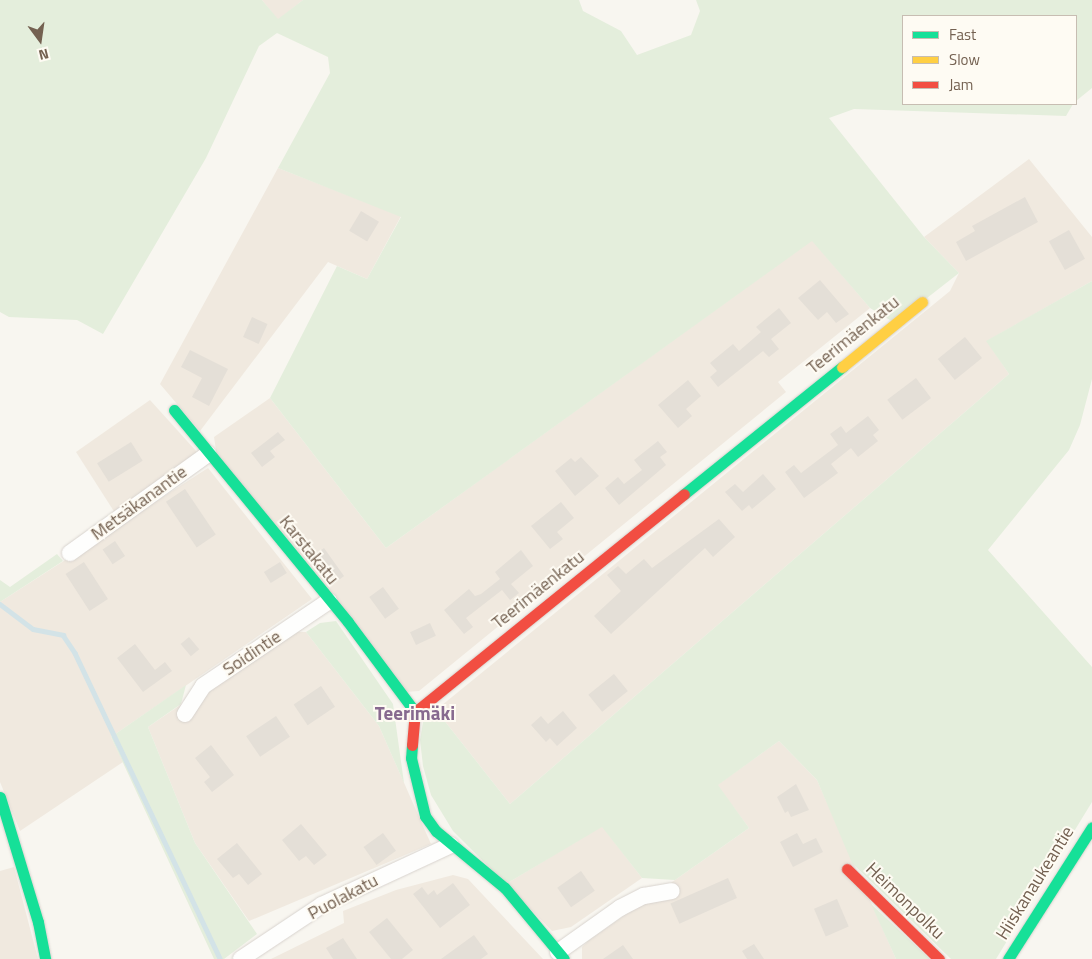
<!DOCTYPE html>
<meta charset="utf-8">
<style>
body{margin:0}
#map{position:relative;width:1092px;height:959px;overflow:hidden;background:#f8f6f0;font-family:"Titillium Web",sans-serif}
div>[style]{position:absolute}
.residential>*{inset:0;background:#f0e9df}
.green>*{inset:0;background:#e4eedc}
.stream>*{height:4.5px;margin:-2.25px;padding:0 2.25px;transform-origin:2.25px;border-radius:2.25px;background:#d3e3e7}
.building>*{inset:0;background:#e4dfd7;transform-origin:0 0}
.roads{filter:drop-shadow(0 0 1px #d8d3ce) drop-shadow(0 0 1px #d8d3ce)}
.street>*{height:16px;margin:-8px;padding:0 8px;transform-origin:8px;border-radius:8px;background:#fefefd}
.fast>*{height:11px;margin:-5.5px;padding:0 5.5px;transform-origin:5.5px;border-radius:5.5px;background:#16e098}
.slow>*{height:11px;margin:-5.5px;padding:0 5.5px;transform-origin:5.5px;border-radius:5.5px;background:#ffcf43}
.jam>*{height:11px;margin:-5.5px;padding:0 5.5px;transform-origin:5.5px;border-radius:5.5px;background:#f24e42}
span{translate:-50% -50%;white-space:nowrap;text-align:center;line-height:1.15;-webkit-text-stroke:4px #fefbf3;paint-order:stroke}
.street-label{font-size:18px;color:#746151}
.neighbourhood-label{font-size:19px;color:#876a8f;font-weight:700}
.legend{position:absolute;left:902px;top:15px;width:175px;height:90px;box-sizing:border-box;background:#fefbf3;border:1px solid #c7bdb2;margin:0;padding:6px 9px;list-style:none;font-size:15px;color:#746151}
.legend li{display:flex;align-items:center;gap:10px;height:25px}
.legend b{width:25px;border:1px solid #c7bdb2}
.north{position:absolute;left:15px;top:15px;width:50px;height:50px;-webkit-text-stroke:4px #fefbf3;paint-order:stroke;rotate:166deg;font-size:14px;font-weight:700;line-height:20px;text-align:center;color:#746151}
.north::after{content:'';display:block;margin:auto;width:18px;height:22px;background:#746151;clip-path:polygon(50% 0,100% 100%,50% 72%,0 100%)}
</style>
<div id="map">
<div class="residential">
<div style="clip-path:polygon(262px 0,303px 0,278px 20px)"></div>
<div style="clip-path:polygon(1029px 159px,1092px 237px,1092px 281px,987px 341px,1009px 374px,510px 804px,436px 710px,950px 291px,959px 273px,924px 237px)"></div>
<div style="clip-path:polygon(278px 168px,401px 216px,367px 279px,328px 262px,200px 431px,160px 384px)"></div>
<div style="clip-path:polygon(812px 240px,870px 308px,778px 382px,786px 392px,419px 691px,406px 692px,217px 457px,214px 437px,270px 398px,386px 548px)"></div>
<div style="clip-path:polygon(150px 400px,197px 452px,115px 513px,76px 452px)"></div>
<div style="clip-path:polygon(208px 468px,312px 599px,111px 737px,123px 762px,20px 831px,0 782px,0 602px)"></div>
<div style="clip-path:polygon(287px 632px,306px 632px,379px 726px,431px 844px,249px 921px,195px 843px,148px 727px)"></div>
<div style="clip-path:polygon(779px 741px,817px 780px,896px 959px,582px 959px,582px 947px,588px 941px,749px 828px,717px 785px)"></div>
<div style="clip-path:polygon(602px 826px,642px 878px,571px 927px,552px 931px,506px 884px)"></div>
<div style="clip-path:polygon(14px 867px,38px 959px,0 959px,0 871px)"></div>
<div style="clip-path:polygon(453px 875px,468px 879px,543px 959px,271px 959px,344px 923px,343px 911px,396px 890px)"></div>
</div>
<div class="green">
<div style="clip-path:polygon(0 0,262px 0,278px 19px,303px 0,579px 0,583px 11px,621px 31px,637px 55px,691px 35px,700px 11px,696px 0,1092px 0,1092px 88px,1076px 101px,1076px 16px,903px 16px,903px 104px,1073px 104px,1066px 116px,854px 109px,829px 118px,924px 237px,959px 273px,895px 323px,870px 308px,812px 241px,386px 548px,270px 398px,337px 266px,367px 279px,401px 217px,278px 168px,330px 73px,328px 57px,277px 33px,259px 46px,206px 158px,103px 334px,77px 320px,9px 317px,0 312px)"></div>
<div style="clip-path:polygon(1092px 281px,1092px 379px,1080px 425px,1069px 450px,988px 550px,1092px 667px,1092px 802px,996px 959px,951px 959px,852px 863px,817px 780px,779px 741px,718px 785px,749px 828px,675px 880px,642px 878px,602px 827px,506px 884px,453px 831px,431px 795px,423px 766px,420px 740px,423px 722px,436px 710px,510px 804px,1009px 374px,986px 341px)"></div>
<div style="clip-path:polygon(57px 554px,63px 561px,0 602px,0 580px,10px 587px)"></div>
<div style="clip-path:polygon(336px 621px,393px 704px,404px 783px,379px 726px,306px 632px,320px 623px)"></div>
<div style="clip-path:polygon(186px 685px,181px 704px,148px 727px,195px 843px,257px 934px,224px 959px,214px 959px,111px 737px)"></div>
<div style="clip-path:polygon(871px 904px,930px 959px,896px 959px)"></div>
</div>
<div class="stream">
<div style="left:0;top:604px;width:41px;rotate:37.1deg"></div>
<div style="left:33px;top:629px;width:31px;rotate:11deg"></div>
<div style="left:63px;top:635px;width:22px;rotate:56deg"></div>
<div style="left:75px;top:653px;width:338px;rotate:64.6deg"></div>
</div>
<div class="building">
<div style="clip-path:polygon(1025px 197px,1038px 222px,966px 261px,956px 242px,975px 231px,972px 226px)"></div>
<div style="left:361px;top:211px;width:21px;height:23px;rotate:31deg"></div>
<div style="left:1069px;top:230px;width:33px;height:23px;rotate:61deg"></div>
<div style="clip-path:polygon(820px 280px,849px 314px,836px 323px,827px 312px,818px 320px,798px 298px)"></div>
<div style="clip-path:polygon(779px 308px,791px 323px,771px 339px,779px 349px,769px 357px,763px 351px,718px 387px,710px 377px,717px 371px,710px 363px,733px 344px,739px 351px,761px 332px,756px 327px)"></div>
<div style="left:252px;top:317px;width:17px;height:22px;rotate:24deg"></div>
<div style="left:965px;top:337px;width:27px;height:35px;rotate:51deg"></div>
<div style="clip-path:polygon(190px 350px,228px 369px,209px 406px,192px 397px,202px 378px,181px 367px)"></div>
<div style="left:916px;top:378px;width:25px;height:36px;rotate:53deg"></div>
<div style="clip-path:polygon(688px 380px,701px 396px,686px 409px,692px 416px,678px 428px,658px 405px)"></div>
<div style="clip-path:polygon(868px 416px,879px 430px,873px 435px,878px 441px,858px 457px,851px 448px,831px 464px,838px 473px,804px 498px,785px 472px,794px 465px,801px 473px,838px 445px,830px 434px,841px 426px,846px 433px)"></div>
<div style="clip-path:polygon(278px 432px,285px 440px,270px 451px,275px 457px,262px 467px,251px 453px)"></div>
<div style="clip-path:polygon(658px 441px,667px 452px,660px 457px,666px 465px,619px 505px,605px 488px,618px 477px,624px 484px,642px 470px,634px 460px)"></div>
<div style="left:131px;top:442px;width:22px;height:40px;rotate:58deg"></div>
<div style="clip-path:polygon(581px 457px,599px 476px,575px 496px,555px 471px,571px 458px,575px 462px)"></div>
<div style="clip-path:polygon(763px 474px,776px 489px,752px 509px,749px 505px,742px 511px,725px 492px,735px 484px,743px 492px)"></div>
<div style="left:185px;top:489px;width:55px;height:23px;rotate:56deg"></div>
<div style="clip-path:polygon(561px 502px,574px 518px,557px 532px,563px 539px,550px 549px,531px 526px)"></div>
<div style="clip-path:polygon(719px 519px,735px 537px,713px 557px,705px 548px,611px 634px,594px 616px,621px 591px,607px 575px,618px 566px,626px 574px,644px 559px,652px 568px)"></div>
<div style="left:115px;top:541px;width:18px;height:15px;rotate:56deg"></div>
<div style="clip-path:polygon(324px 548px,344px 576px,334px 584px,311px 557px)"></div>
<div style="clip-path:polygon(521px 550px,533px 566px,511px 584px,519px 593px,510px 600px,502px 590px,466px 618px,473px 627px,464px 634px,444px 610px,469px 589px,475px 596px,481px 594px,500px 579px,495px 572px)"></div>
<div style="left:84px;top:562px;width:44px;height:22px;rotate:57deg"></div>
<div style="left:280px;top:562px;width:13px;height:19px;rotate:58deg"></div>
<div style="left:383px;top:587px;width:27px;height:17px;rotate:54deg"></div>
<div style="left:430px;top:623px;width:14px;height:22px;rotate:65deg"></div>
<div style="left:189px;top:637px;width:16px;height:11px;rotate:50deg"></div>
<div style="clip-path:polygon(135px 644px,155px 670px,165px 662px,172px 671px,143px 692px,117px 658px)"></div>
<div style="left:614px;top:674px;width:22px;height:33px;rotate:51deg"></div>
<div style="left:321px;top:686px;width:25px;height:33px;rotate:56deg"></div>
<div style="clip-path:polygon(563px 711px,577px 728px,557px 746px,550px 738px,546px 742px,531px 725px,541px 716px,548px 724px)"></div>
<div style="left:276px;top:716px;width:25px;height:36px;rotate:56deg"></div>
<div style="clip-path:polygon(211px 745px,234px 775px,212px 792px,204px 782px,210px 777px,195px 758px)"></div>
<div style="clip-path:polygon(796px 784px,809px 810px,791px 817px,788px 811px,785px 813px,777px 797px)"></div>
<div style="clip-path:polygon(301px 824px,327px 855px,314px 865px,306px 856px,299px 861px,282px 840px)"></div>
<div style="left:383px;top:833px;width:22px;height:24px;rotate:54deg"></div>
<div style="clip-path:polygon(797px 833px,803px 844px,816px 838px,823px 852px,793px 867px,780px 842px)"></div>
<div style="clip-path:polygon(237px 843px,262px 874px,248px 885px,239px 874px,233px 878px,217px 859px)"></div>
<div style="left:581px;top:871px;width:24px;height:29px;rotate:55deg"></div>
<div style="left:728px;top:878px;width:22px;height:63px;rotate:66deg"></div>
<div style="clip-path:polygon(453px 883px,470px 905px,440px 928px,413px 894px,422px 887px,428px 895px,434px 890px,437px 895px)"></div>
<div style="left:837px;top:899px;width:30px;height:25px;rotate:67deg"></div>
<div style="clip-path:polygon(387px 918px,413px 950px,402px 959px,391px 959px,369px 932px)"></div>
<div style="clip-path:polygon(474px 935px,488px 954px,481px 959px,441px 959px)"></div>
<div style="clip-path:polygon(343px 938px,357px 959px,333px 959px,326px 948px)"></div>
<div style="clip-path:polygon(754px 944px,764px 959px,747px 959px,742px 951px)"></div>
<div style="clip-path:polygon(623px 945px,633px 959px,603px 959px)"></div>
</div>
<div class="roads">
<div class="street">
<div style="left:70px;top:553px;width:170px;rotate:-35.7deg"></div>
<div style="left:185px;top:714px;width:33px;rotate:-57deg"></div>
<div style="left:203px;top:686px;width:152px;rotate:-34deg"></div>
<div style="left:558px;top:952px;width:76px;rotate:-35.4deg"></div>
<div style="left:620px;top:908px;width:27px;rotate:-27deg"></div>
<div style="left:644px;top:896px;width:28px;rotate:-10deg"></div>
<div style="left:241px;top:959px;width:97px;rotate:-33.7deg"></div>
<div style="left:322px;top:905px;width:142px;rotate:-24.9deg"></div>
</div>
<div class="fast">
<div style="left:174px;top:410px;width:274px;rotate:50.6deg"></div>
<div style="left:348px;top:622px;width:112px;rotate:53.3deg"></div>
<div style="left:684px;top:494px;width:203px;rotate:-38.8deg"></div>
<div style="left:412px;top:745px;width:13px;rotate:94deg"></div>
<div style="left:411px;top:758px;width:60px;rotate:76.4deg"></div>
<div style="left:425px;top:816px;width:19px;rotate:54deg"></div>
<div style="left:436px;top:831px;width:89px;rotate:39.6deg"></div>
<div style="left:505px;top:888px;width:92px;rotate:50.3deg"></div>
<div style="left:0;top:797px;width:131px;rotate:73.1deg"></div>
<div style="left:38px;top:922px;width:38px;rotate:79deg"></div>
<div style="left:1008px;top:959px;width:156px;rotate:-57.5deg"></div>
</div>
<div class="slow">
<div style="left:842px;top:367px;width:103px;rotate:-39.1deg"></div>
</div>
<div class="jam">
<div style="left:412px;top:745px;width:33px;rotate:-85deg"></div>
<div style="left:415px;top:712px;width:346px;rotate:-39deg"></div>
<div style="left:847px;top:869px;width:129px;rotate:44.4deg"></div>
</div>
</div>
<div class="street-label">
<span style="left:853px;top:335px;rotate:-39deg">Teerimäenkatu</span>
<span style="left:139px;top:503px;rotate:-36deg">Metsäkanantie</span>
<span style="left:309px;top:550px;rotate:51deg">Karstakatu</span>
<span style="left:538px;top:590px;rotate:-39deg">Teerimäenkatu</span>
<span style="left:252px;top:653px;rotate:-34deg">Soidintie</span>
<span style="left:1035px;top:883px;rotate:-58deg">Hiiskanaukeantie</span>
<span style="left:343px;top:897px;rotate:-28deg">Puolakatu</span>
<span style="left:905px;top:901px;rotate:44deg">Heimonpolku</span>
</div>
<div class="neighbourhood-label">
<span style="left:415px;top:713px">Teerimäki</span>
</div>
<ul class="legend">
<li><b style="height:6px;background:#16e098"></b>Fast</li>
<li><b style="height:6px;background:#ffcf43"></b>Slow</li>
<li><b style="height:6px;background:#f24e42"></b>Jam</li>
</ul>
<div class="north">N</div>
</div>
